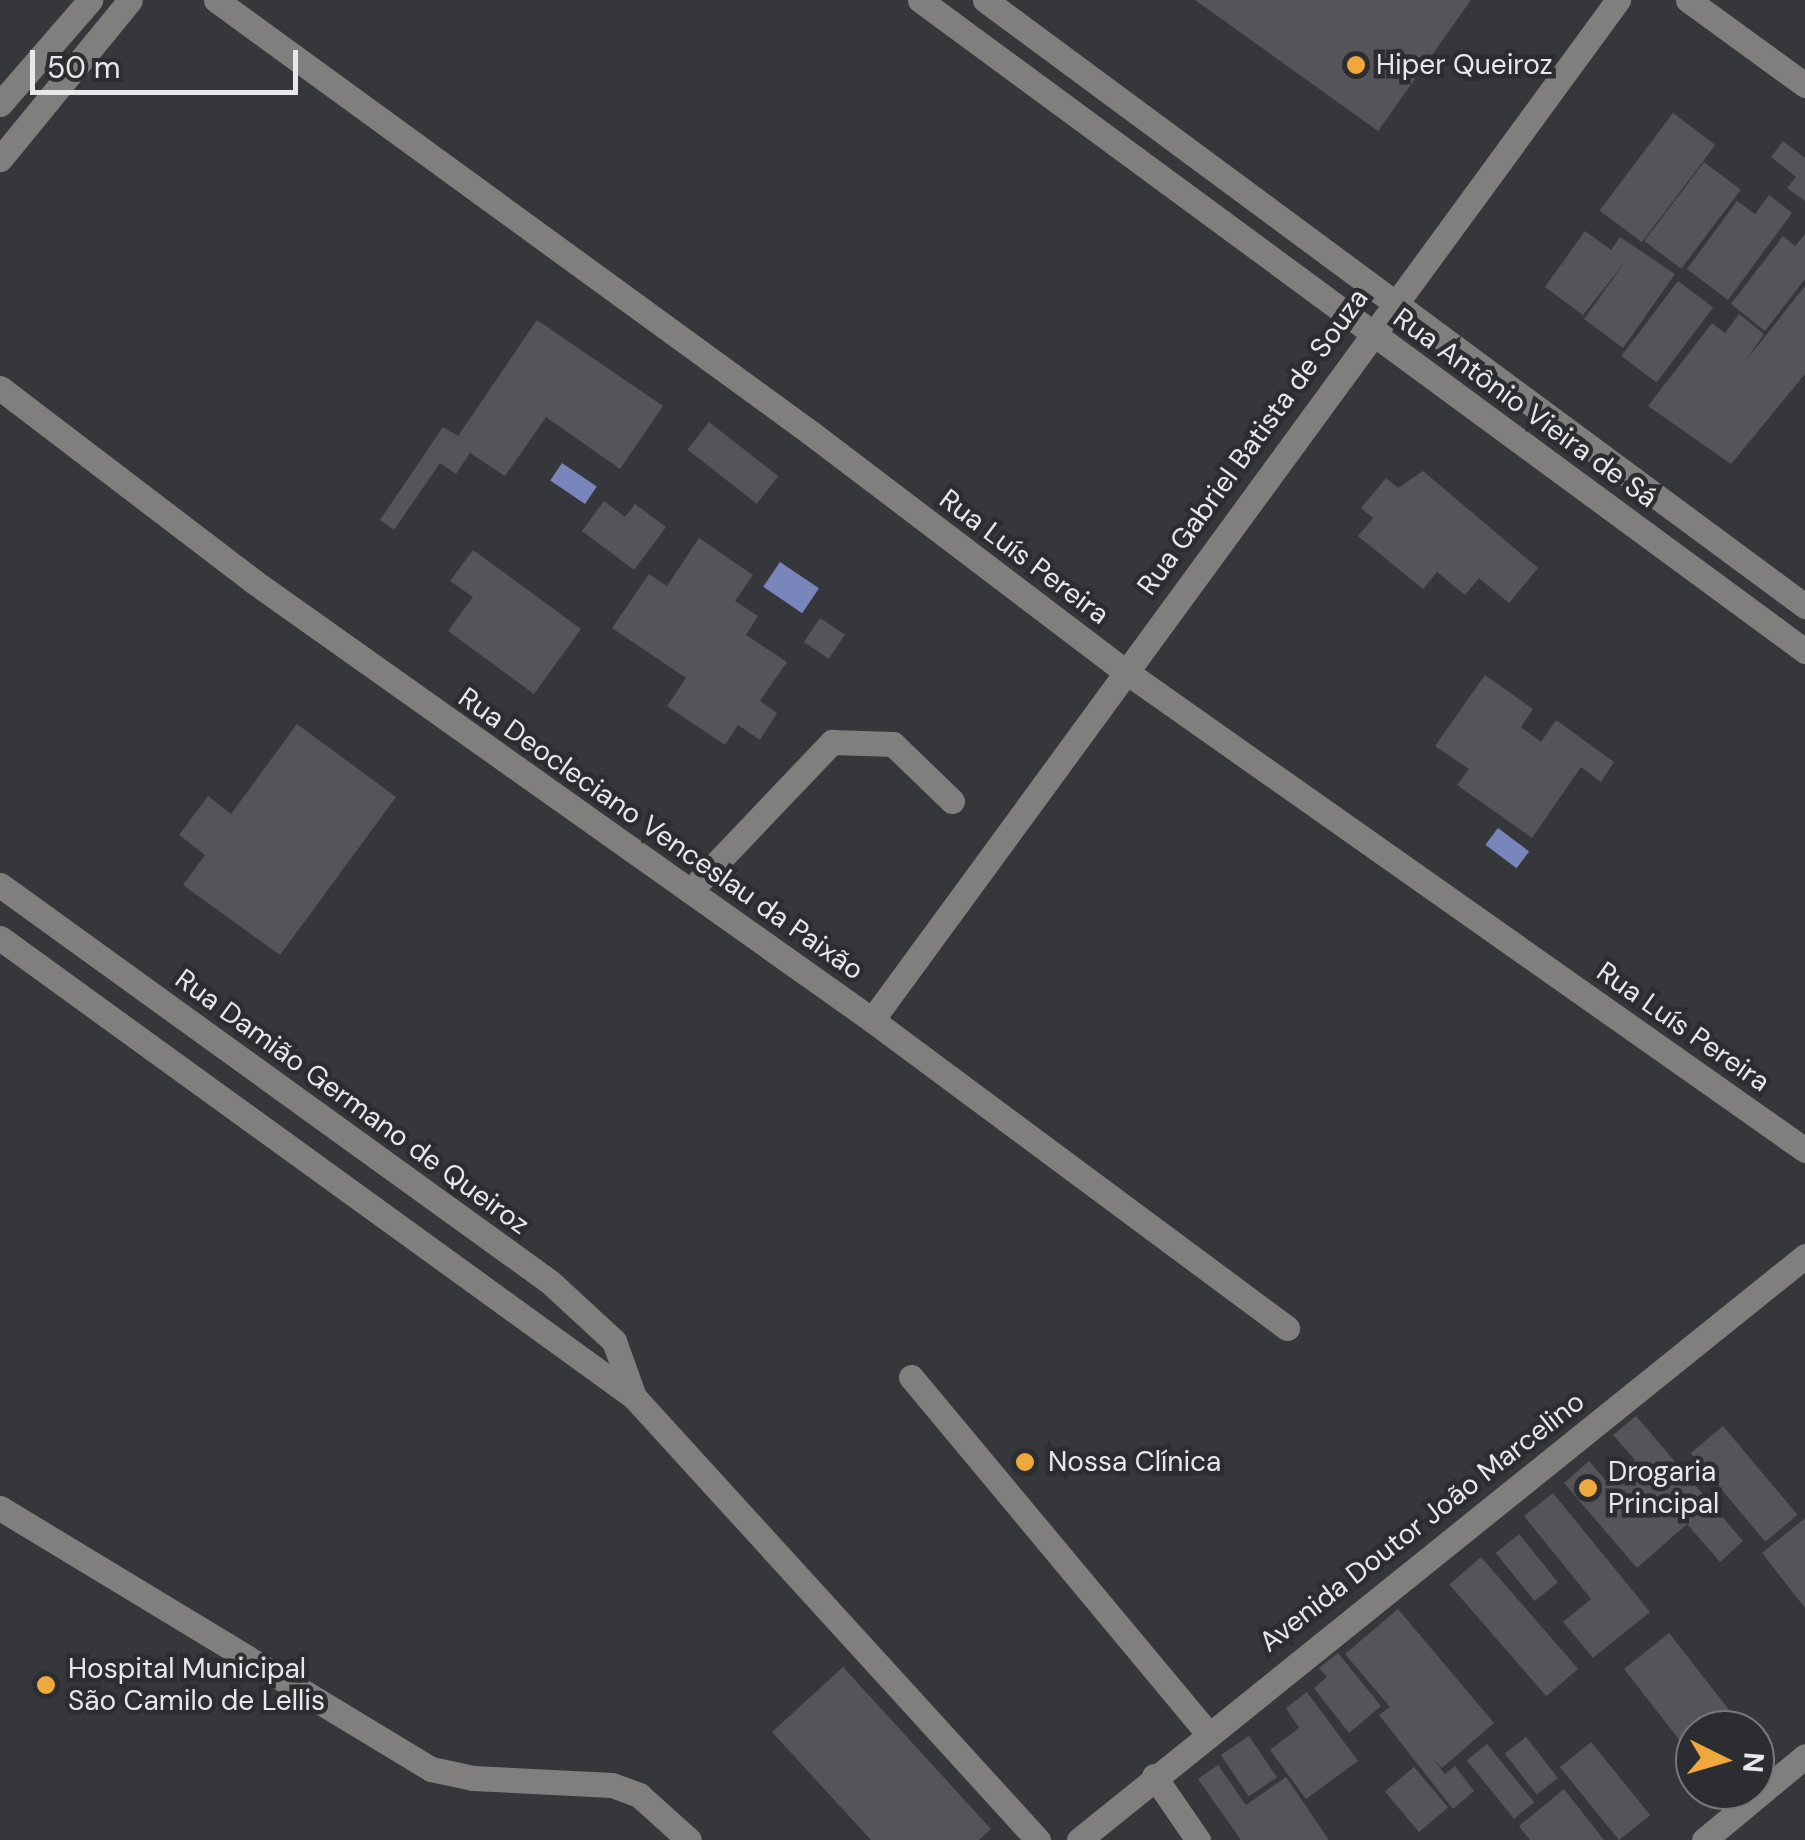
<!DOCTYPE html>
<meta charset="utf-8">
<style>
body{margin:0}
#map{position:relative;width:1805px;height:1840px;overflow:hidden;background:#36373b;font-family:"DM Sans",sans-serif}
div>[style]{position:absolute}
.water>*{inset:0;background:#7886bb;transform-origin:0 0}
.building>*{inset:0;background:#545559;transform-origin:0 0}
.minor>*{height:25px;margin:-12.5px;padding:0 12.5px;transform-origin:12.5px;border-radius:12.5px;background:#817f7e}
.dots>*{width:28px;height:28px;translate:-50% -50%;box-sizing:border-box;border:5px solid #2c2d31;border-radius:50%}
span{translate:-50% -50%;white-space:nowrap;text-align:center;line-height:1.15;-webkit-text-stroke:9px #2c2d31;paint-order:stroke}
.poi-label{font-size:28px;color:#e7e8ea}
.left{translate:0 -50%;text-align:left}
.street-label{font-size:28px;color:#e7e8ea}
.north{position:absolute;left:1675px;top:1710px;width:100px;height:100px;box-sizing:border-box;background:#2c2d31;border:2px solid #77787b;border-radius:50%;rotate:95deg;font-size:28px;font-weight:700;line-height:40px;text-align:center;color:#e7e8ea}
.north::after{content:'';display:block;margin:auto;width:35px;height:45px;background:#eea83c;clip-path:polygon(50% 0,100% 100%,50% 72%,0 100%)}
.scale{position:absolute;left:30px;top:50px;width:268px;height:45px;box-sizing:border-box;border:5px solid #e7e8ea;border-top:0;padding-left:12px;font-size:30px;line-height:35px;white-space:nowrap;color:#e7e8ea;-webkit-text-stroke:8px #2c2d31;paint-order:stroke}
</style>
<div id="map">
<div class="water">
<div style="left:562px;top:463px;width:42px;height:21px;rotate:34deg"></div>
<div style="left:780px;top:562px;width:47px;height:30px;rotate:34deg"></div>
<div style="left:1498px;top:828px;width:39px;height:21px;rotate:37deg"></div>
</div>
<div class="building">
<div style="clip-path:polygon(1195px 0,1471px 0,1378px 131px)"></div>
<div style="left:1673px;top:113px;width:53px;height:122px;rotate:37deg"></div>
<div style="clip-path:polygon(1783px 141px,1805px 158px,1805px 201px,1787px 188px,1796px 177px,1771px 157px)"></div>
<div style="left:1704px;top:162px;width:46px;height:99px;rotate:37deg"></div>
<div style="clip-path:polygon(1769px 195px,1792px 213px,1728px 300px,1687px 269px,1737px 201px,1755px 214px)"></div>
<div style="clip-path:polygon(1585px 231px,1611px 250px,1620px 237px,1675px 274px,1623px 348px,1584px 319px,1626px 261px,1583px 315px,1545px 287px)"></div>
<div style="clip-path:polygon(1805px 234px,1805px 279px,1765px 331px,1731px 304px,1783px 236px,1795px 246px)"></div>
<div style="left:1678px;top:281px;width:44px;height:94px;rotate:37deg"></div>
<div style="clip-path:polygon(1805px 286px,1805px 374px,1731px 464px,1648px 406px,1712px 323px,1725px 333px,1739px 314px,1764px 334px,1744px 363px)"></div>
<div style="clip-path:polygon(537px 320px,663px 406px,620px 469px,546px 417px,505px 476px,470px 453px,456px 474px,440px 463px,394px 530px,380px 520px,443px 427px,458px 436px)"></div>
<div style="left:709px;top:422px;width:88px;height:35px;rotate:38deg"></div>
<div style="clip-path:polygon(1423px 471px,1538px 568px,1509px 603px,1479px 578px,1465px 595px,1437px 572px,1423px 589px,1358px 536px,1373px 518px,1361px 508px,1386px 478px,1398px 488px)"></div>
<div style="clip-path:polygon(604px 501px,625px 517px,635px 504px,666px 527px,634px 570px,582px 531px)"></div>
<div style="clip-path:polygon(699px 538px,753px 575px,735px 601px,758px 616px,746px 635px,787px 662px,760px 701px,777px 713px,760px 740px,738px 725px,725px 745px,667px 706px,686px 678px,612px 628px,649px 574px,667px 586px)"></div>
<div style="clip-path:polygon(473px 550px,581px 629px,534px 694px,448px 631px,473px 597px,450px 581px)"></div>
<div style="left:820px;top:618px;width:30px;height:29px;rotate:34deg"></div>
<div style="clip-path:polygon(1485px 675px,1533px 709px,1521px 727px,1541px 742px,1556px 720px,1614px 762px,1601px 782px,1581px 767px,1532px 838px,1457px 785px,1469px 769px,1435px 746px)"></div>
<div style="clip-path:polygon(297px 724px,396px 797px,280px 955px,183px 885px,205px 855px,179px 835px,208px 796px,231px 814px)"></div>
<div style="clip-path:polygon(1636px 1416px,1743px 1541px,1720px 1562px,1687px 1524px,1637px 1568px,1564px 1483px,1589px 1461px,1608px 1483px,1635px 1460px,1613px 1435px)"></div>
<div style="left:1723px;top:1426px;width:116px;height:42px;rotate:50deg"></div>
<div style="clip-path:polygon(1553px 1493px,1650px 1612px,1593px 1658px,1563px 1622px,1591px 1599px,1524px 1516px)"></div>
<div style="clip-path:polygon(1805px 1518px,1805px 1608px,1762px 1553px)"></div>
<div style="left:1519px;top:1534px;width:62px;height:30px;rotate:51deg"></div>
<div style="left:1481px;top:1557px;width:148px;height:42px;rotate:49deg"></div>
<div style="clip-path:polygon(1398px 1609px,1494px 1723px,1442px 1768px,1434px 1760px,1445px 1774px,1455px 1766px,1474px 1791px,1453px 1809px,1379px 1715px,1390px 1707px,1345px 1654px)"></div>
<div style="clip-path:polygon(1669px 1633px,1730px 1711px,1707px 1730px,1695px 1730px,1685px 1747px,1624px 1669px)"></div>
<div style="clip-path:polygon(1338px 1653px,1381px 1706px,1349px 1733px,1314px 1688px,1327px 1677px,1319px 1668px)"></div>
<div style="clip-path:polygon(843px 1667px,991px 1829px,979px 1840px,871px 1840px,772px 1732px)"></div>
<div style="clip-path:polygon(1307px 1692px,1358px 1761px,1306px 1799px,1270px 1750px,1299px 1728px,1286px 1708px)"></div>
<div style="left:1249px;top:1736px;width:50px;height:34px;rotate:56deg"></div>
<div style="left:1526px;top:1737px;width:52px;height:27px;rotate:52deg"></div>
<div style="left:1591px;top:1742px;width:94px;height:40px;rotate:51deg"></div>
<div style="left:1487px;top:1744px;width:75px;height:26px;rotate:51deg"></div>
<div style="clip-path:polygon(1218px 1765px,1246px 1805px,1286px 1777px,1329px 1840px,1241px 1840px,1198px 1779px)"></div>
<div style="left:1414px;top:1767px;width:53px;height:38px;rotate:50deg"></div>
<div style="clip-path:polygon(1564px 1789px,1604px 1840px,1530px 1840px,1519px 1826px)"></div>
</div>
<div class="minor">
<div style="left:216px;top:0;width:736px;rotate:36.04deg"></div>
<div style="left:811px;top:433px;width:394px;rotate:37.2deg"></div>
<div style="left:1125px;top:671px;width:832px;rotate:35.16deg"></div>
<div style="left:920px;top:0;width:1099px;rotate:36.34deg"></div>
<div style="left:985px;top:0;width:1020px;rotate:36.47deg"></div>
<div style="left:1688px;top:0;width:145px;rotate:36deg"></div>
<div style="left:0;top:104px;width:138px;rotate:-49.1deg"></div>
<div style="left:0;top:159px;width:205px;rotate:-50.7deg"></div>
<div style="left:0;top:388px;width:318px;rotate:37.3deg"></div>
<div style="left:253px;top:581px;width:759px;rotate:35.34deg"></div>
<div style="left:872px;top:1020px;width:517px;rotate:36.58deg"></div>
<div style="left:0;top:885px;width:678px;rotate:35.82deg"></div>
<div style="left:550px;top:1282px;width:87px;rotate:42.7deg"></div>
<div style="left:614px;top:1341px;width:59px;rotate:70.3deg"></div>
<div style="left:690px;top:891px;width:206px;rotate:-46.4deg"></div>
<div style="left:832px;top:742px;width:61px;rotate:1.9deg"></div>
<div style="left:893px;top:744px;width:82px;rotate:44deg"></div>
<div style="left:0;top:938px;width:783px;rotate:35.9deg"></div>
<div style="left:634px;top:1397px;width:600px;rotate:47.64deg"></div>
<div style="left:872px;top:1020px;width:1264px;rotate:-53.82deg"></div>
<div style="left:911px;top:1377px;width:462px;rotate:50.2deg"></div>
<div style="left:0;top:1508px;width:504px;rotate:31.2deg"></div>
<div style="left:431px;top:1769px;width:43px;rotate:12.1deg"></div>
<div style="left:473px;top:1778px;width:139px;rotate:2.9deg"></div>
<div style="left:612px;top:1785px;width:29px;rotate:20deg"></div>
<div style="left:639px;top:1795px;width:67px;rotate:42deg"></div>
<div style="left:1154px;top:1776px;width:78px;rotate:55.5deg"></div>
<div style="left:1079px;top:1840px;width:932px;rotate:-38.81deg"></div>
<div style="left:1704px;top:1840px;width:131px;rotate:-39.7deg"></div>
</div>
<div class="dots">
<div style="left:1356px;top:65px;background:#eea83c"></div>
<div style="left:1025px;top:1462px;background:#eea83c"></div>
<div style="left:1588px;top:1488px;background:#eea83c"></div>
<div style="left:46px;top:1685px;background:#eea83c"></div>
</div>
<div class="poi-label">
<span class="left" style="left:1376px;top:65px">Hiper Queiroz</span>
<span class="left" style="left:1048px;top:1462px">Nossa Clínica</span>
<span class="left" style="left:1608px;top:1488px">Drogaria<br>Principal</span>
<span class="left" style="left:68px;top:1685px">Hospital Municipal<br>São Camilo de Lellis</span>
</div>
<div class="street-label">
<span style="left:1525px;top:408px;rotate:36deg">Rua Antônio Vieira de Sá</span>
<span style="left:1253px;top:442px;rotate:-54deg">Rua Gabriel Batista de Souza</span>
<span style="left:1024px;top:557px;rotate:37deg">Rua Luís Pereira</span>
<span style="left:661px;top:834px;rotate:35deg">Rua Deocleciano Venceslau da Paixão</span>
<span style="left:1683px;top:1027px;rotate:35deg">Rua Luís Pereira</span>
<span style="left:352px;top:1102px;rotate:36deg">Rua Damião Germano de Queiroz</span>
<span style="left:1422px;top:1522px;rotate:-38deg">Avenida Doutor João Marcelino</span>
</div>
<div class="north">N</div>
<div class="scale">50 m</div>
</div>
